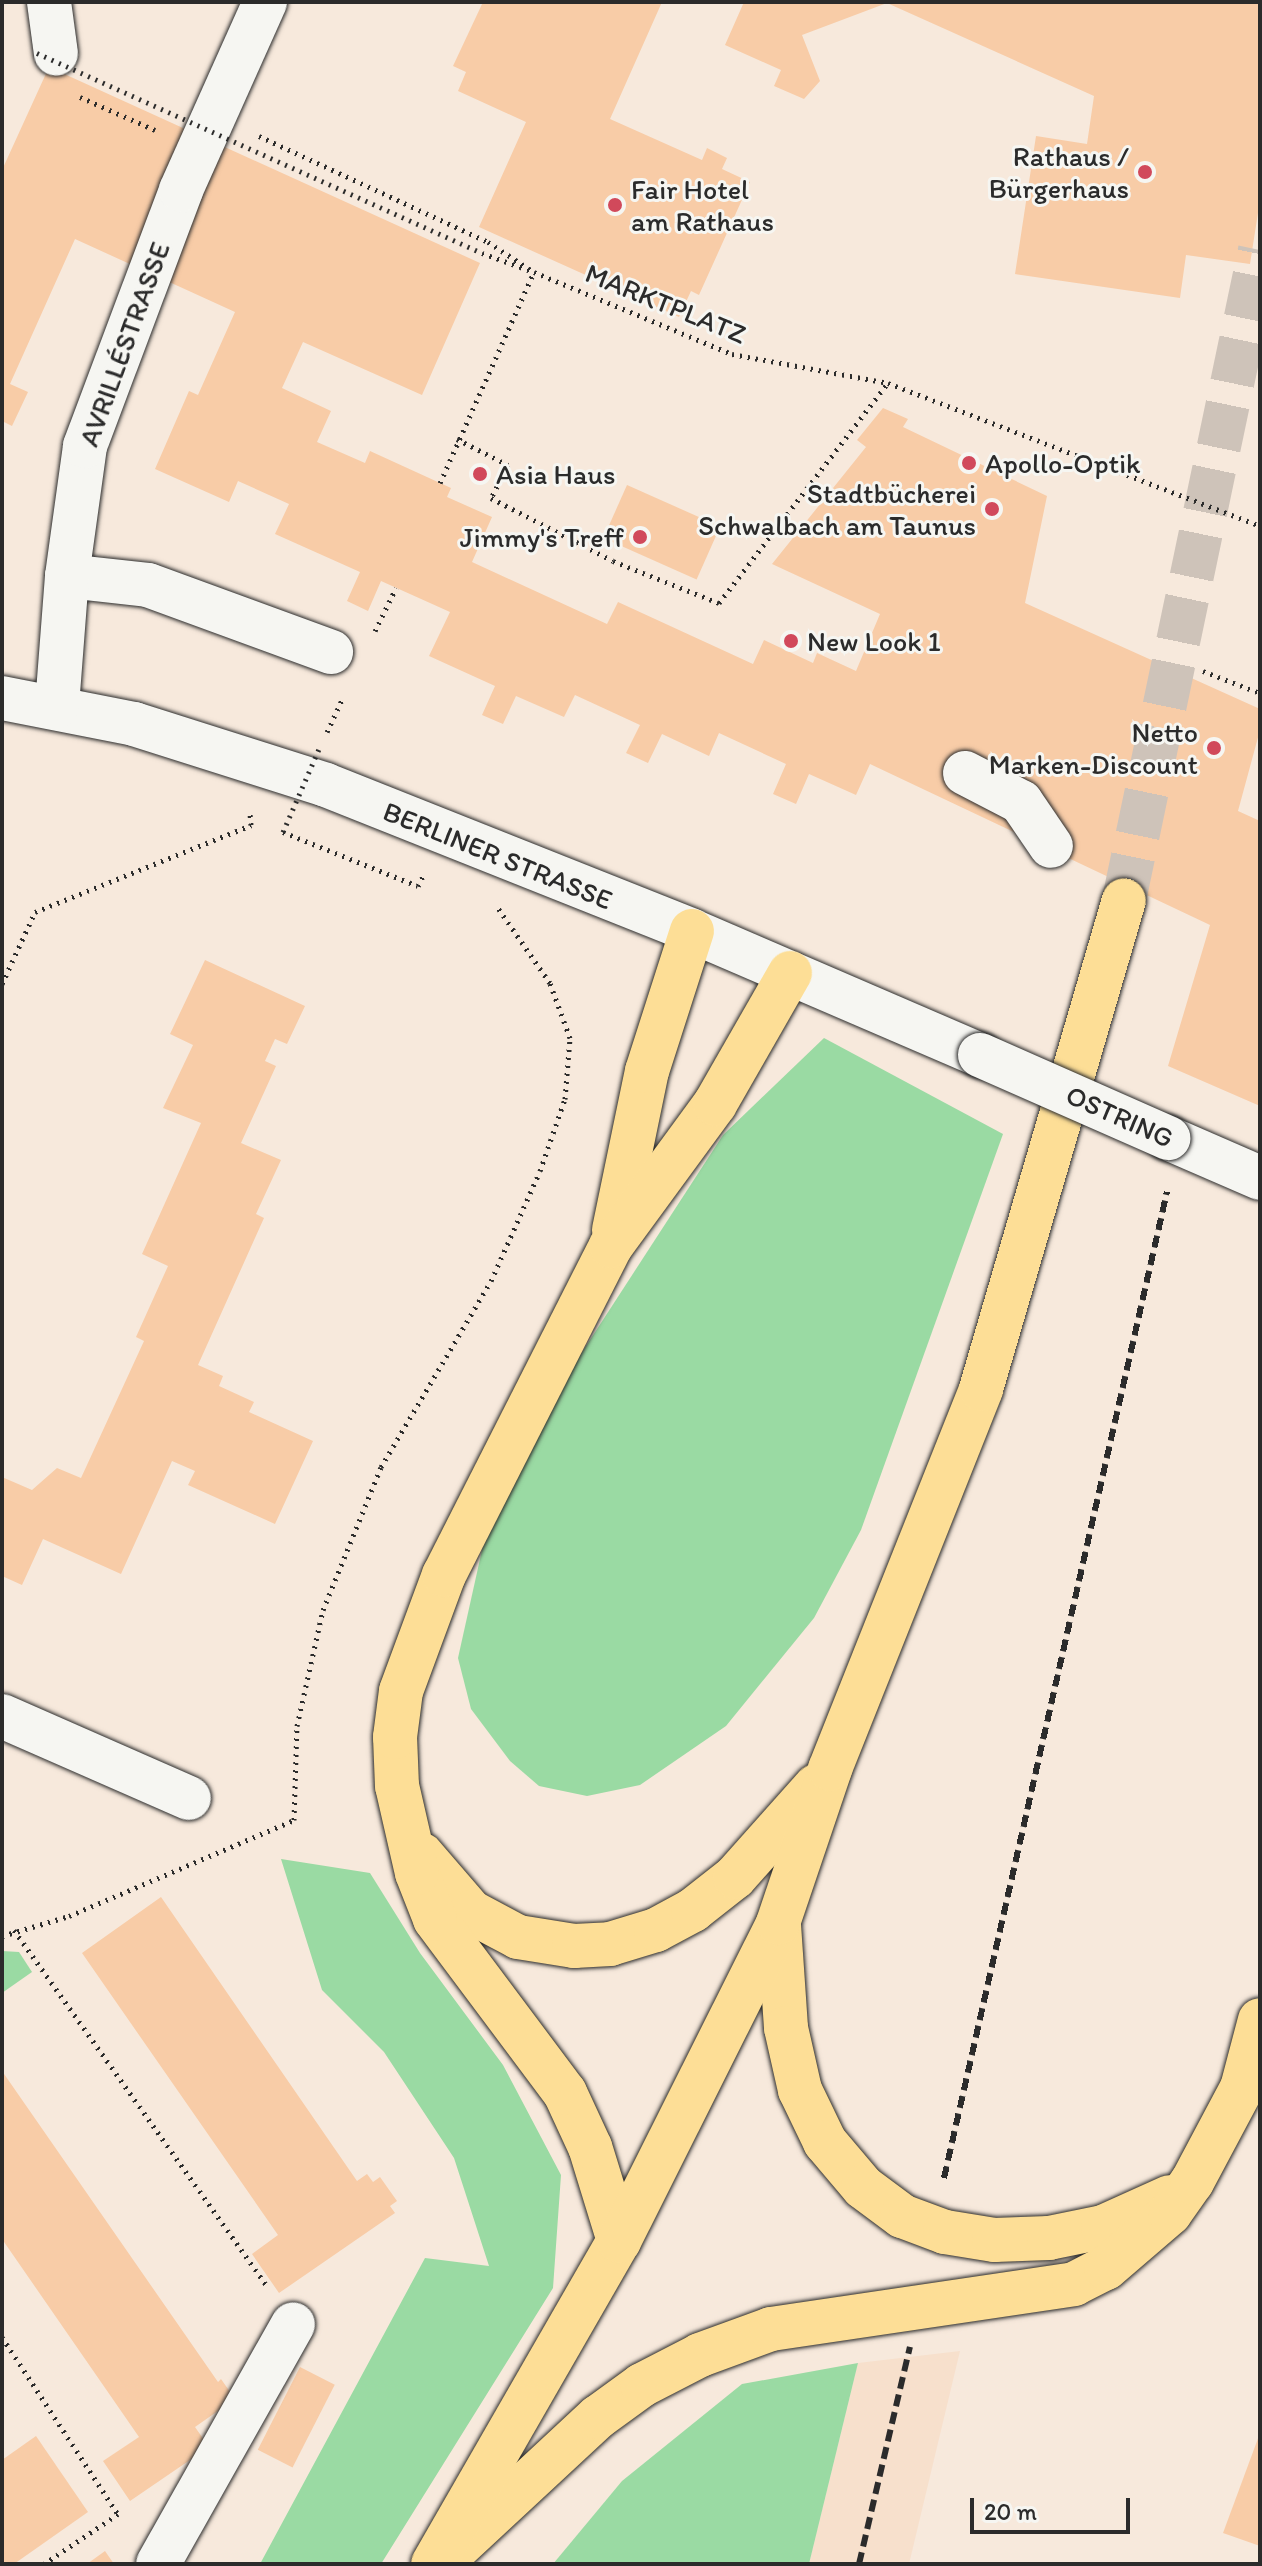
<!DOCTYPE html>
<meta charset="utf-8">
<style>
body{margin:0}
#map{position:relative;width:1262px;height:2566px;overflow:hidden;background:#f7e9dc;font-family:Itim,sans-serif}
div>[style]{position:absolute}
.built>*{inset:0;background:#f7e0cc}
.green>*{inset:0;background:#9adaa3}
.building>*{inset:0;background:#f8cca7;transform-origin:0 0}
.major-tunnel>*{height:44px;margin-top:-22px;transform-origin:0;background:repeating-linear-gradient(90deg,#cec3b9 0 44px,transparent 0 66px)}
.path>*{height:5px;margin-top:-2.5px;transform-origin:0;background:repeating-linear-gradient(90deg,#2b2b2b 0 2px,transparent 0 8px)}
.roads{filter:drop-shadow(0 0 2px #2b2b2b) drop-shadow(0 0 2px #2b2b2b)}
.minor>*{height:44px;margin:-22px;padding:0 22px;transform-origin:22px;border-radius:22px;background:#f6f6f2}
.major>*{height:44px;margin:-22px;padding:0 22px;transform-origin:22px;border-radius:22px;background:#fdde96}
.rail>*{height:6px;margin-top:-3px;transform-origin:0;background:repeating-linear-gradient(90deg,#2b2b2b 0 12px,transparent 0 18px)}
.path-bridge>*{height:5px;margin-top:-2.5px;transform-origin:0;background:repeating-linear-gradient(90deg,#2b2b2b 0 2px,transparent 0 8px)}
.bridges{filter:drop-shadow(0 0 2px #2b2b2b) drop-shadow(0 0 2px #2b2b2b)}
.minor-bridge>*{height:44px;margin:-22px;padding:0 22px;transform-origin:22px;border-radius:22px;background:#f6f6f2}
.dots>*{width:22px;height:22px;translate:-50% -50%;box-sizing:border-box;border:4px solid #f6f6f2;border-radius:50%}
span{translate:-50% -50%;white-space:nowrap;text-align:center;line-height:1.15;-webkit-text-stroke:6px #f6f6f2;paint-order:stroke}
.poi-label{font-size:28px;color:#2b2b2b}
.right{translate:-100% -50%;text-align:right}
.left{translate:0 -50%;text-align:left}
.street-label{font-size:28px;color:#2b2b2b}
.frame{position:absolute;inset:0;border:4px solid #2b2b2b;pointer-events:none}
.scale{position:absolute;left:970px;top:2498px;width:160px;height:36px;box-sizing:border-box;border:4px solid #2b2b2b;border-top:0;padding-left:10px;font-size:24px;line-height:28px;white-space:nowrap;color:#2b2b2b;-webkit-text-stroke:6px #f6f6f2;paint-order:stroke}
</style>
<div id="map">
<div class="built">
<div style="clip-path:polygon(960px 2351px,909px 2564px,809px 2564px,858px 2363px)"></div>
</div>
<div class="green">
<div style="clip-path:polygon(824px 1038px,1003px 1134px,861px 1530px,814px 1618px,726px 1726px,640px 1785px,587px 1796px,539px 1786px,510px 1761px,471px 1709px,458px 1658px,488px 1523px,575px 1363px,723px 1135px)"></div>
<div style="clip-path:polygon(281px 1859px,370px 1873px,420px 1953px,503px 2065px,561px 2175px,553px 2288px,381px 2564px,260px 2564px,425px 2258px,489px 2266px,454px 2158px,384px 2052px,322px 1990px)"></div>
<div style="clip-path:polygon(2px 1951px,19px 1952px,32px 1972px,2px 1993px)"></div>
<div style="clip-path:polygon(858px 2363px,809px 2564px,553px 2564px,622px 2481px,742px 2384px)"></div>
</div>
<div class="building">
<div style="clip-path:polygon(483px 2px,662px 2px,610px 119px,702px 160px,707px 148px,727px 158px,722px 169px,750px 182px,699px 295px,691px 291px,679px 317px,479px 227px,526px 122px,458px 91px,466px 72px,453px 66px)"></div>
<div style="clip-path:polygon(744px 2px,1260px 4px,1260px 200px,1250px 264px,1186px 255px,1180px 298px,1015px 274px,1036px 136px,1087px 144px,1094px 96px,887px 3px,802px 35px,820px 81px,804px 99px,774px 86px,781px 70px,725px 45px)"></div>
<div style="clip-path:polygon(49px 67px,480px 263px,422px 395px,303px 342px,282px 388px,331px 411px,317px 442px,365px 463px,370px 451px,451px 488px,447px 497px,492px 517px,472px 562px,607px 624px,618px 602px,753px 664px,764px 640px,813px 663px,817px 653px,856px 671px,880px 614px,772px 564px,866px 447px,857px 440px,883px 408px,908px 419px,903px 427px,1047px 496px,1025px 603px,1260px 709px,1260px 730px,1238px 811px,1260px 821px,1260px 1106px,1168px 1066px,1210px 925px,870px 764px,856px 795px,809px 774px,796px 804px,773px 794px,786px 764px,719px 733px,709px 756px,662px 734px,648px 763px,626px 753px,640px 725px,575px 695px,564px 717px,516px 696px,503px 724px,482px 715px,495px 686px,429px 656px,450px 612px,381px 581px,368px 611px,347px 601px,360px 572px,275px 534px,289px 504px,238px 481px,229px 502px,155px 469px,189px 391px,198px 395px,235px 312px,75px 239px,10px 384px,28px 392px,12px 426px,2px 421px,2px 170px)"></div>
<div style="left:627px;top:485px;width:102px;height:58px;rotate:24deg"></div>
<div style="clip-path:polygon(205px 960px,305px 1006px,287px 1044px,275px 1039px,265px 1061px,276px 1066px,241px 1143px,281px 1160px,256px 1214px,264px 1218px,198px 1365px,223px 1376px,219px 1386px,254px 1402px,249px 1412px,313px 1441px,275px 1524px,188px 1485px,195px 1471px,172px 1461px,121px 1574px,43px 1539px,22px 1585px,2px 1576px,2px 1477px,32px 1490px,57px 1468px,81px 1478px,144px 1341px,136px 1337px,168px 1266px,142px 1254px,201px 1123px,163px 1108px,193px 1045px,170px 1034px)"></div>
<div style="clip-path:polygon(161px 1897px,357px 2181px,367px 2174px,373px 2182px,380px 2177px,397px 2201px,390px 2206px,395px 2213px,279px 2293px,252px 2254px,278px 2235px,82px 1953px)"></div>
<div style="clip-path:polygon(2px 2071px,218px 2382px,221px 2379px,235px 2399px,195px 2427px,209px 2447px,130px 2501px,103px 2461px,139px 2437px,2px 2239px)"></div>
<div style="left:300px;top:2367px;width:39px;height:93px;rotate:27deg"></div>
<div style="clip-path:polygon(1260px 2433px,1260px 2546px,1223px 2533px)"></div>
<div style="clip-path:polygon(36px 2436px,88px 2512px,14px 2564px,2px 2564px,2px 2460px)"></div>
<div style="clip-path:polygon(105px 2551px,114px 2564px,87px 2564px)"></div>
</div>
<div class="major-tunnel">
<div style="left:1124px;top:900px;width:664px;rotate:-78.18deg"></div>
</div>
<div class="path">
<div style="left:80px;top:97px;width:82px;rotate:23.7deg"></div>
<div style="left:259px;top:136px;width:252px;rotate:24.8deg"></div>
<div style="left:488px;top:242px;width:55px;rotate:33.1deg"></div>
<div style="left:534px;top:272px;width:214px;rotate:22.5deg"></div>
<div style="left:732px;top:354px;width:159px;rotate:10.5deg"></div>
<div style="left:888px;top:383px;width:399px;rotate:21deg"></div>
<div style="left:457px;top:439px;width:57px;rotate:27deg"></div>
<div style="left:508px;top:465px;width:37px;rotate:117deg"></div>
<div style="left:491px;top:498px;width:137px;rotate:27.3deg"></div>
<div style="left:613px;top:561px;width:114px;rotate:21.6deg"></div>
<div style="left:719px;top:603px;width:277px;rotate:-52.5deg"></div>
<div style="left:440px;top:483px;width:231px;rotate:-66deg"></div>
<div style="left:375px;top:631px;width:48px;rotate:-64deg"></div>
<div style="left:1203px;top:671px;width:61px;rotate:21.1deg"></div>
<div style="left:327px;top:732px;width:38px;rotate:-65deg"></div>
<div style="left:283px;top:832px;width:145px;rotate:21.8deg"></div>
<div style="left:418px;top:886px;width:11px;rotate:-63deg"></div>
<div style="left:2px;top:984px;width:79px;rotate:-65.4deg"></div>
<div style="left:35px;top:912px;width:233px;rotate:-21.9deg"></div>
<div style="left:251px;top:825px;width:11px;rotate:-95deg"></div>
<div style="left:14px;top:1930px;width:435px;rotate:54.6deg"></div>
<div style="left:2px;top:1936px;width:70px;rotate:-16.6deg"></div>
<div style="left:69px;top:1916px;width:245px;rotate:-23.1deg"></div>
<div style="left:294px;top:1820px;width:94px;rotate:-88.2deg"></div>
<div style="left:297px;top:1726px;width:119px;rotate:-77.4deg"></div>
<div style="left:323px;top:1610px;width:154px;rotate:-67.9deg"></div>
<div style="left:381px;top:1467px;width:216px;rotate:-59.4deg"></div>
<div style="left:491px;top:1281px;width:120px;rotate:-66deg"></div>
<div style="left:540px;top:1171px;width:76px;rotate:-70.9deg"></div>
<div style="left:565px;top:1099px;width:61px;rotate:-85.3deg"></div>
<div style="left:570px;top:1038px;width:59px;rotate:-110deg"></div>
<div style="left:550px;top:983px;width:91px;rotate:-124.7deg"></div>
<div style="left:2px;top:2337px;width:212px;rotate:56.8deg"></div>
<div style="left:118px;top:2514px;width:89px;rotate:146deg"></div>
</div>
<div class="roads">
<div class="minor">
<div style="left:49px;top:2px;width:52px;rotate:82.3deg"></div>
<div style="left:67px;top:576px;width:81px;rotate:6.3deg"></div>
<div style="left:148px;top:585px;width:195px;rotate:20.1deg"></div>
<div style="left:2px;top:698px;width:135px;rotate:11.1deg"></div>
<div style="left:134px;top:724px;width:201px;rotate:17.6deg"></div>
<div style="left:326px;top:785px;width:394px;rotate:21.7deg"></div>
<div style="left:692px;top:931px;width:314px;rotate:23.3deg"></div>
<div style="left:57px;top:706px;width:130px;rotate:-85.6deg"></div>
<div style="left:67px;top:576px;width:131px;rotate:-82.1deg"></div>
<div style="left:85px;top:446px;width:273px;rotate:-69.4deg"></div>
<div style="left:181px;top:190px;width:206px;rotate:-65.9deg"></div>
<div style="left:965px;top:773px;width:63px;rotate:27.4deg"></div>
<div style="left:1021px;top:802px;width:53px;rotate:55.7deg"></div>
<div style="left:1168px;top:1138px;width:100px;rotate:23.5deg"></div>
<div style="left:2px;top:1716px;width:204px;rotate:23.7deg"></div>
<div style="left:158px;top:2564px;width:275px;rotate:-60.6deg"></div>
</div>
<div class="major">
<div style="left:614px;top:1230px;width:162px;rotate:-78.3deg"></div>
<div style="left:647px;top:1071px;width:147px;rotate:-72.2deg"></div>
<div style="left:422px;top:1855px;width:75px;rotate:49.3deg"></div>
<div style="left:471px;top:1912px;width:53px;rotate:28deg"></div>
<div style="left:518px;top:1937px;width:57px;rotate:9.1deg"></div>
<div style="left:574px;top:1946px;width:36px;rotate:-3deg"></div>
<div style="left:610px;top:1944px;width:48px;rotate:-16.9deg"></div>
<div style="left:656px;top:1930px;width:42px;rotate:-28.4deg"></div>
<div style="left:693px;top:1910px;width:53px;rotate:-38.2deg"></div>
<div style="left:735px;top:1877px;width:122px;rotate:-48.3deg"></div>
<div style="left:779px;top:1925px;width:103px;rotate:86.1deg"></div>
<div style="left:786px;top:2028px;width:64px;rotate:77.3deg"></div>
<div style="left:800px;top:2090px;width:58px;rotate:64.3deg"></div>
<div style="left:825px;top:2142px;width:59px;rotate:49.8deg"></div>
<div style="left:863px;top:2187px;width:49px;rotate:36.6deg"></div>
<div style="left:902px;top:2216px;width:46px;rotate:20.4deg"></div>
<div style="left:945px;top:2232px;width:50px;rotate:9.3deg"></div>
<div style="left:994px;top:2240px;width:55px;rotate:-2.1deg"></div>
<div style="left:1049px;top:2238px;width:55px;rotate:-11.5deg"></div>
<div style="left:1103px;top:2227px;width:73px;rotate:-24.1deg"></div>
<div style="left:619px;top:2241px;width:98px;rotate:-107.1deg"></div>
<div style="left:590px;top:2147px;width:60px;rotate:-114.8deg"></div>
<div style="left:565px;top:2093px;width:217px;rotate:-126.8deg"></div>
<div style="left:435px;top:1919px;width:49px;rotate:-111.4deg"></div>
<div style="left:417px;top:1873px;width:89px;rotate:-102.9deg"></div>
<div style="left:397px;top:1786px;width:49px;rotate:-92.3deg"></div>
<div style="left:395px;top:1737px;width:46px;rotate:-82.6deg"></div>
<div style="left:401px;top:1691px;width:124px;rotate:-69.7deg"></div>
<div style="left:444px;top:1575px;width:369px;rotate:-63.1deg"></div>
<div style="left:611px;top:1246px;width:176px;rotate:-53.8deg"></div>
<div style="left:715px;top:1104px;width:151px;rotate:-60.2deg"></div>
<div style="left:459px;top:2546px;width:190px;rotate:-42.9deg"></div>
<div style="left:598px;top:2417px;width:54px;rotate:-36deg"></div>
<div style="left:642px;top:2385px;width:65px;rotate:-27.3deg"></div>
<div style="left:700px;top:2355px;width:76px;rotate:-20.1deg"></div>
<div style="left:771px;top:2329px;width:306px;rotate:-8.4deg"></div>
<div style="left:1074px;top:2284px;width:36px;rotate:-27deg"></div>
<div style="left:1106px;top:2268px;width:84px;rotate:-40.7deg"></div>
<div style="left:1170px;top:2213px;width:38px;rotate:-55deg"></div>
<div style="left:1192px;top:2182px;width:106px;rotate:-62deg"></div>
<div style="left:1242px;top:2088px;width:70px;rotate:-75.2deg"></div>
<div style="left:433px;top:2564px;width:373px;rotate:-60.1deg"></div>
<div style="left:619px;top:2241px;width:356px;rotate:-63.4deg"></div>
<div style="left:778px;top:1923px;width:163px;rotate:-71.3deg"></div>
<div style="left:830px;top:1769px;width:409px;rotate:-68.3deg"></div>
<div style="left:981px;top:1389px;width:509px;rotate:-73.7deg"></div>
</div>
</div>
<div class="rail">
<div style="left:944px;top:2178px;width:1011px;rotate:-77.26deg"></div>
<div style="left:859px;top:2564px;width:223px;rotate:-76.8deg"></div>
</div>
<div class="path-bridge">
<div style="left:37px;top:53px;width:488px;rotate:24.2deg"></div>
<div style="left:482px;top:253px;width:55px;rotate:20.1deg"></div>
<div style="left:283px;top:832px;width:96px;rotate:-66.6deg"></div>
</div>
<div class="bridges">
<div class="minor-bridge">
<div style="left:980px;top:1055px;width:206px;rotate:23.8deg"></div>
</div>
</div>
<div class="dots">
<div style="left:1145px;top:172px;background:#d1495b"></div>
<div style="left:615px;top:205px;background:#d1495b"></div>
<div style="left:969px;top:463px;background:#d1495b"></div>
<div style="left:480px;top:474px;background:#d1495b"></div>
<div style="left:992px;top:509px;background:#d1495b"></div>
<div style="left:640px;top:537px;background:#d1495b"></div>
<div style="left:791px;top:641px;background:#d1495b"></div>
<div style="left:1214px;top:748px;background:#d1495b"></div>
</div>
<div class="poi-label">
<span class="right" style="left:1129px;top:172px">Rathaus /<br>Bürgerhaus</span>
<span class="left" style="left:631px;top:205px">Fair Hotel<br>am Rathaus</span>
<span class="left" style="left:985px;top:463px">Apollo-Optik</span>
<span class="left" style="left:496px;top:474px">Asia Haus</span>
<span class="right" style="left:976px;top:509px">Stadtbücherei<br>Schwalbach am Taunus</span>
<span class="right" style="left:624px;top:537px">Jimmy's Treff</span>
<span class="left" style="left:807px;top:641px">New Look 1</span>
<span class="right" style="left:1198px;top:748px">Netto<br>Marken-Discount</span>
</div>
<div class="street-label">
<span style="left:666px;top:303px;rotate:22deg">MARKTPLATZ</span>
<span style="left:124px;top:344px;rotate:-70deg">AVRILLÉSTRASSE</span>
<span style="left:498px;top:855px;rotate:22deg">BERLINER STRASSE</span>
<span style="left:1120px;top:1116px;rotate:24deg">OSTRING</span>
</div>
<div class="frame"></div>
<div class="scale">20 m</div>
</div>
